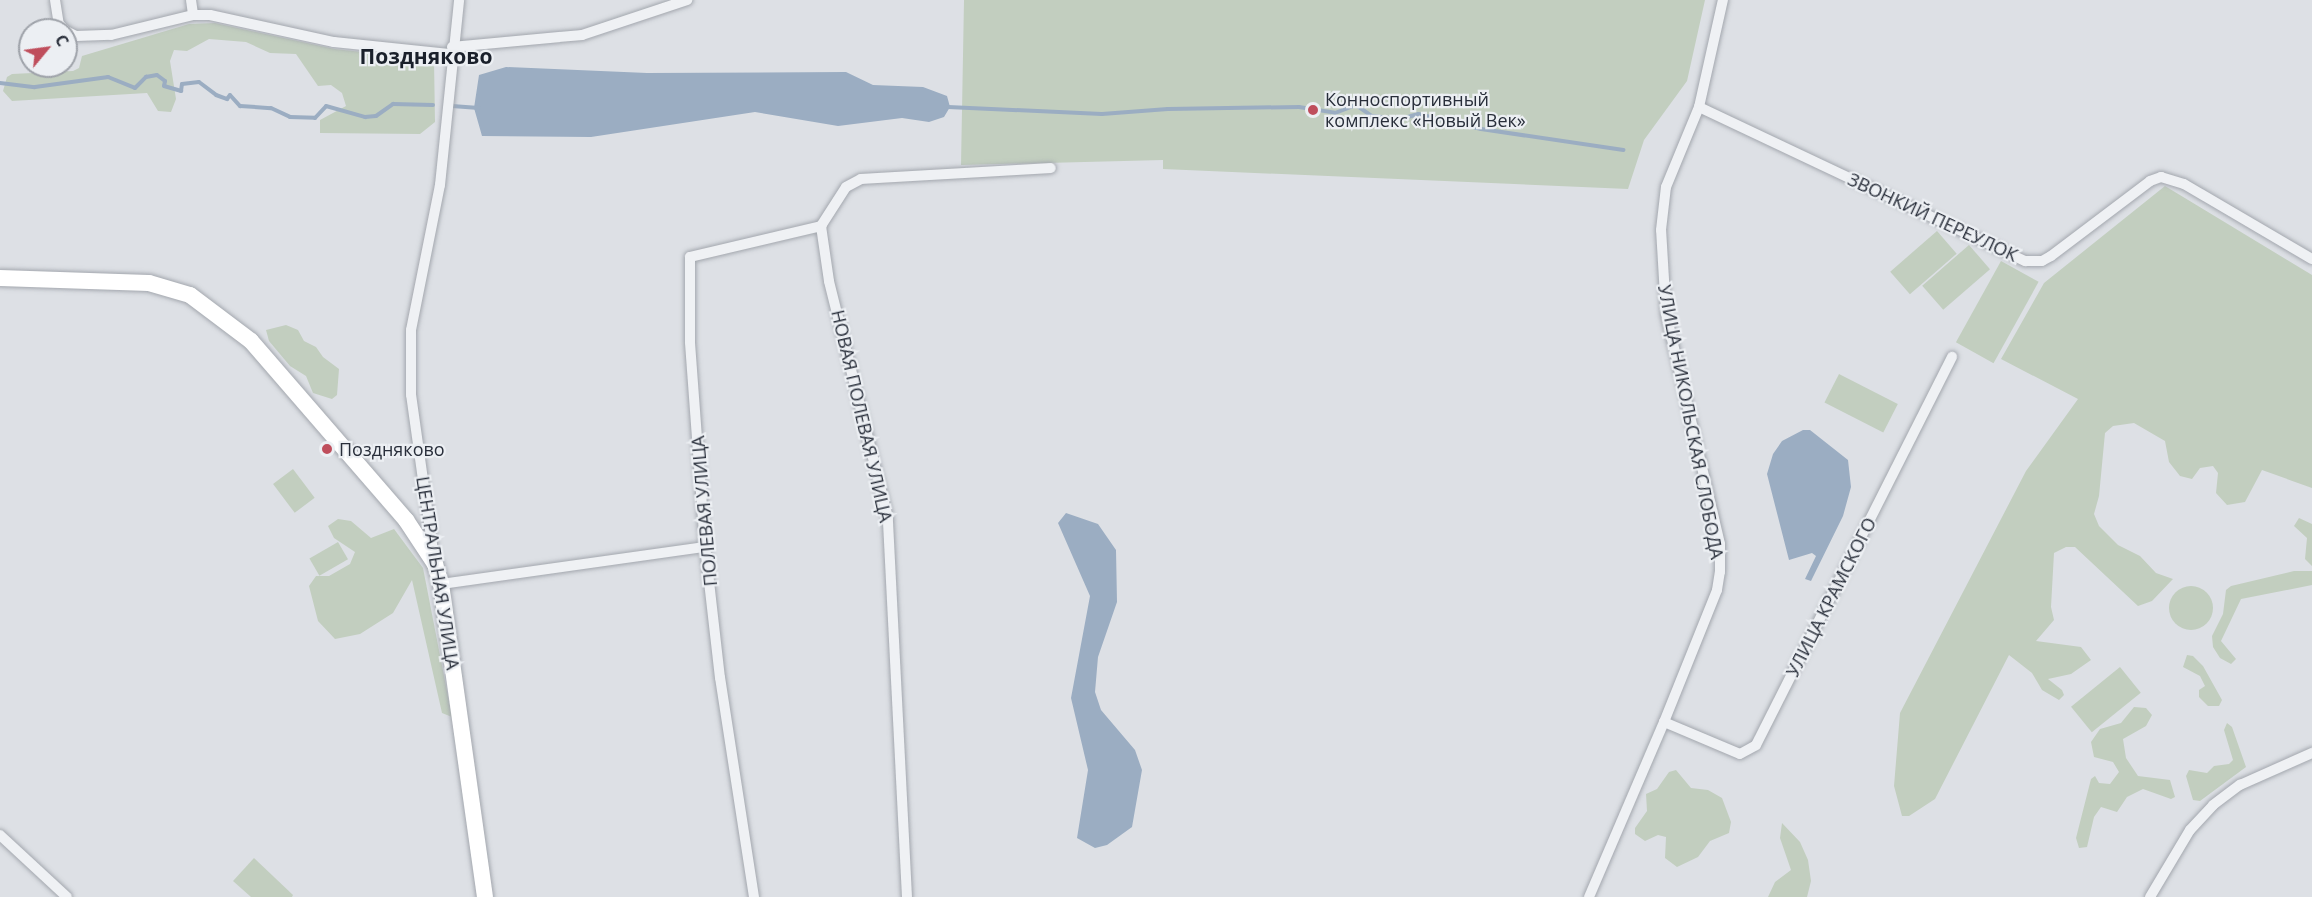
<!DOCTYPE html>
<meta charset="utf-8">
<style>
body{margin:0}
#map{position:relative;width:2312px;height:897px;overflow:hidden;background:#dde0e5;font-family:"Open Sans",sans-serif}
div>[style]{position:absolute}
.green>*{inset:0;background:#c2cebf;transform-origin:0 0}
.round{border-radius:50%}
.water>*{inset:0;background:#9badc2}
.stream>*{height:4px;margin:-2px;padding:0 2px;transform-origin:2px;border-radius:2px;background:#9badc2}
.roads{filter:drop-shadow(0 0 2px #a3a7ae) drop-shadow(0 0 2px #a3a7ae)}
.street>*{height:10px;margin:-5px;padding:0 5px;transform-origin:5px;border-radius:5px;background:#eff1f4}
.secondary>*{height:16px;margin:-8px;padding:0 8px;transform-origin:8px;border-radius:8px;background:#fff}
.dots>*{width:16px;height:16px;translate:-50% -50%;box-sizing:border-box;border:3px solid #eceff3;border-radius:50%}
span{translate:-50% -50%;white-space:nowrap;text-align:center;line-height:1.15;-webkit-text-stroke:4.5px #eceff3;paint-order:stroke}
.poi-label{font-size:18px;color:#282e3a}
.left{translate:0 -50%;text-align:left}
.street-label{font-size:18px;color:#282e3a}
.quarter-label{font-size:21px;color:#1a202b;font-weight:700}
.north{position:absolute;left:18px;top:18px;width:60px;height:60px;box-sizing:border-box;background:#eceff3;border:2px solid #9ea2a9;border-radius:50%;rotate:61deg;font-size:16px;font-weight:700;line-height:24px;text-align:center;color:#282e3a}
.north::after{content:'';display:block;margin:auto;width:21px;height:27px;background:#bf4e5c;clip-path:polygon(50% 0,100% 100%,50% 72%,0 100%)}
</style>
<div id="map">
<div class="green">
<div style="clip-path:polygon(964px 0,1705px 0,1687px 81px,1644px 140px,1628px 189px,1163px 169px,1163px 160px,961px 165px)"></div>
<div style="clip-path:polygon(215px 23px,335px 49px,434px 60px,435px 122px,420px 134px,320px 133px,320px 120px,346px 106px,342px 93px,331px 85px,318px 86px,296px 54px,270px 53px,246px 42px,209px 39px,187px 51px,174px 50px,170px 61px,176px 99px,171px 112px,158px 111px,147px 93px,12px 101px,3px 91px,7px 77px,12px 74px,73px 71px,79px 68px,82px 56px,189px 24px)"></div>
<div style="clip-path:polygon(2165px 186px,2312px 275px,2312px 488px,2262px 470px,2245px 502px,2227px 505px,2216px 493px,2218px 473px,2213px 466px,2200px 468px,2192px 479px,2180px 476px,2169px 462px,2165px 441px,2134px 423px,2113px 426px,2105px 433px,2099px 496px,2094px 514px,2099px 526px,2118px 545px,2140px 556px,2156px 573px,2173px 579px,2152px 601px,2138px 606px,2075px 547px,2066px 547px,2054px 553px,2051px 607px,2054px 620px,2036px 641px,2081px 647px,2091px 660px,2071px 674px,2048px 679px,2062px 690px,2064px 695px,2059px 700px,2042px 690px,2032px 673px,2009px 655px,1935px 799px,1909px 816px,1902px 816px,1894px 786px,1900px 713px,2026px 471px,2078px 399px,2001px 359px,2044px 283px)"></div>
<div style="left:1937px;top:231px;width:30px;height:62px;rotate:49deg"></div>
<div style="left:1969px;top:245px;width:32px;height:62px;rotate:49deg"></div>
<div style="left:2001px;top:261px;width:43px;height:93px;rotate:29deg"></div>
<div style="clip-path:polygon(286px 325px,298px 330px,304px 341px,316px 347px,323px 357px,339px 369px,337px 395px,332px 399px,313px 393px,306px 376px,290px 366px,269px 341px,266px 330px)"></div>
<div style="left:1839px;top:374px;width:66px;height:32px;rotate:27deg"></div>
<div style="left:293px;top:469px;width:36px;height:25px;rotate:53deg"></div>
<div style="clip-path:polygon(2299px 518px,2312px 524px,2312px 566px,2305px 559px,2307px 538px,2294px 526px)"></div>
<div style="clip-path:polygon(338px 519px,351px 521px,371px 538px,394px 529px,423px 568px,452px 717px,442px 713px,412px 580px,393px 613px,360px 634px,335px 639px,318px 621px,309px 586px,316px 576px,329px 576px,350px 564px,355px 552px,334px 538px,328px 526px)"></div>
<div style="left:338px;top:542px;width:20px;height:33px;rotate:60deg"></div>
<div style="clip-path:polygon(2294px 571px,2312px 571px,2312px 585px,2241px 599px,2221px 641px,2236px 659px,2231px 664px,2220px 658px,2213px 647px,2212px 636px,2223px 614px,2226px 590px,2231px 586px)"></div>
<div class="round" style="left:2169px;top:586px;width:44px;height:44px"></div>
<div style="clip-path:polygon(2187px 655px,2193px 656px,2203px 666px,2222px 700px,2219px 706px,2208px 706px,2199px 697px,2199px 690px,2205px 686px,2200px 676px,2183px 667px)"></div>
<div style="left:2120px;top:667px;width:33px;height:63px;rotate:51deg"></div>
<div style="clip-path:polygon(2134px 707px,2146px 708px,2152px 715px,2146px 726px,2123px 739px,2126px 758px,2138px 776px,2170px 780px,2175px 797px,2171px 799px,2143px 789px,2127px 797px,2117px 812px,2101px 807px,2094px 817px,2087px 847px,2079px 848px,2076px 838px,2091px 779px,2095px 776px,2099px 783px,2110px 784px,2119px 772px,2113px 762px,2094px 757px,2091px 742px,2100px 729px,2121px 723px)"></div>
<div style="clip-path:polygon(2227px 723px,2232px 727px,2246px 767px,2200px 801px,2193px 800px,2186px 776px,2189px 770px,2207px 773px,2214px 766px,2229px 764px,2233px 760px,2224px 730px)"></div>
<div style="clip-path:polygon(1676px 770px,1691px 788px,1708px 790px,1722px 798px,1731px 822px,1729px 833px,1710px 841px,1698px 857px,1677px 867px,1665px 858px,1666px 837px,1658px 835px,1645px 841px,1635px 834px,1635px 828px,1647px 811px,1646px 794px,1657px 789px,1669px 772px)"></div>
<div style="clip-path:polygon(1782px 823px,1800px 842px,1808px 860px,1811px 881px,1807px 897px,1768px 897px,1775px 882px,1791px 870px,1780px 838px)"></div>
<div style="clip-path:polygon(254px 858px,293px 895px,292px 897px,251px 897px,233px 881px)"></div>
</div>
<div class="water">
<div style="clip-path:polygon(506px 67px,647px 73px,846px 72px,873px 85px,923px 87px,947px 96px,950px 107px,944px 117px,929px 122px,902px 118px,838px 126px,755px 112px,591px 137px,482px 136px,474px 108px,479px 75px)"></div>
<div style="clip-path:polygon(1803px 430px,1810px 430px,1848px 460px,1851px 487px,1843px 516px,1811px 581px,1805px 579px,1816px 556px,1812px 553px,1789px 560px,1767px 474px,1773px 454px,1782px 441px)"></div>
<div style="clip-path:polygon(1066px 513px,1098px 524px,1116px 550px,1117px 602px,1098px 657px,1095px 692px,1101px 710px,1135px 750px,1142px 770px,1132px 827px,1107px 845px,1095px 848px,1077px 838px,1088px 770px,1071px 698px,1090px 596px,1058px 523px)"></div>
</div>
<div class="stream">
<div style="left:0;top:83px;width:35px;rotate:7deg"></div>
<div style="left:35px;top:87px;width:74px;rotate:-7.8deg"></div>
<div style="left:108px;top:77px;width:29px;rotate:22deg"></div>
<div style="left:135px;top:88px;width:16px;rotate:-45deg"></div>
<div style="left:146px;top:77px;width:11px;rotate:-10deg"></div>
<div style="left:157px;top:75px;width:10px;rotate:37deg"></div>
<div style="left:165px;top:81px;width:5px;rotate:101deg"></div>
<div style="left:164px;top:86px;width:18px;rotate:16deg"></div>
<div style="left:181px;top:91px;width:7px;rotate:-82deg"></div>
<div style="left:182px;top:84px;width:17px;rotate:-7deg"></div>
<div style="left:199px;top:82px;width:21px;rotate:37deg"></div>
<div style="left:216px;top:95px;width:12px;rotate:20deg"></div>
<div style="left:227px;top:99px;width:5px;rotate:-53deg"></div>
<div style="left:230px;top:95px;width:15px;rotate:48deg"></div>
<div style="left:240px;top:106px;width:31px;rotate:4deg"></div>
<div style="left:271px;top:108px;width:21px;rotate:25deg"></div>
<div style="left:290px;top:117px;width:25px;rotate:2deg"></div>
<div style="left:315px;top:118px;width:16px;rotate:-47deg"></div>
<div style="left:326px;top:106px;width:41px;rotate:15.8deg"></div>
<div style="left:365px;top:117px;width:11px;rotate:-5deg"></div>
<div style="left:376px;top:116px;width:21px;rotate:-35deg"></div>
<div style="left:393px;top:104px;width:40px;rotate:1.4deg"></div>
<div style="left:452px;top:106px;width:27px;rotate:4deg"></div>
<div style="left:948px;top:107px;width:154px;rotate:2.6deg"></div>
<div style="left:1102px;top:114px;width:66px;rotate:-4.3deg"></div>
<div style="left:1168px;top:109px;width:131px;rotate:-0.9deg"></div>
<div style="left:1299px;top:107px;width:36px;rotate:9deg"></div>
<div style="left:1335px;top:113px;width:22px;rotate:-21deg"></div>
<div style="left:1356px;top:105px;width:19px;rotate:35deg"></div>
<div style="left:1372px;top:116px;width:29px;rotate:6deg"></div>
<div style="left:1401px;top:119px;width:18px;rotate:-16deg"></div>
<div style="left:1418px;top:114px;width:65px;rotate:13.4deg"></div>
<div style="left:1481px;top:129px;width:144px;rotate:8.4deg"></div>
</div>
<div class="roads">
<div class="street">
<div style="left:55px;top:0;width:24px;rotate:81deg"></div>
<div style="left:59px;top:24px;width:8px;rotate:45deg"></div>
<div style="left:191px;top:0;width:15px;rotate:82deg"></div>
<div style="left:66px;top:31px;width:11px;rotate:27deg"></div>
<div style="left:76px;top:36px;width:35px;rotate:-2deg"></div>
<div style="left:111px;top:35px;width:84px;rotate:-13.7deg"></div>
<div style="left:193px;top:15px;width:17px"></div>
<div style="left:210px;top:15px;width:127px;rotate:12.3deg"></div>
<div style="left:334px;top:42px;width:118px;rotate:5.9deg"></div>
<div style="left:452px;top:47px;width:131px;rotate:-5.3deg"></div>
<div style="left:582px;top:35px;width:111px;rotate:-18.4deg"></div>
<div style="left:1699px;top:107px;width:361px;rotate:25.3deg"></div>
<div style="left:2025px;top:261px;width:17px"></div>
<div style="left:2042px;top:261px;width:10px;rotate:-29deg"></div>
<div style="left:2051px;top:256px;width:124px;rotate:-37.1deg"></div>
<div style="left:2150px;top:181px;width:12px;rotate:-20deg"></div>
<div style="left:2161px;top:177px;width:24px;rotate:17deg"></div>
<div style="left:2184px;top:184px;width:148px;rotate:30.4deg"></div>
<div style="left:434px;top:558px;width:165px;rotate:-98deg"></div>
<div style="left:411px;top:395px;width:65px;rotate:-90deg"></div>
<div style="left:411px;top:330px;width:148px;rotate:-78.7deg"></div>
<div style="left:440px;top:185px;width:186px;rotate:-84.1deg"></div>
<div style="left:441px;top:584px;width:267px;rotate:-8deg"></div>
<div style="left:1664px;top:722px;width:82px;rotate:22.8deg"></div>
<div style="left:1740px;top:754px;width:18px;rotate:-29deg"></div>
<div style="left:1756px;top:745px;width:435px;rotate:-63.2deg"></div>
<div style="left:0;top:835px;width:91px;rotate:42.8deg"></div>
<div style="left:754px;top:897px;width:222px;rotate:-98.8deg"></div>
<div style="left:720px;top:678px;width:132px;rotate:-96.5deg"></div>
<div style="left:705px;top:547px;width:206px;rotate:-94.2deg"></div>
<div style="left:690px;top:342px;width:85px;rotate:-90deg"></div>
<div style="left:690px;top:257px;width:135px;rotate:-13.3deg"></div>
<div style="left:907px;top:897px;width:379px;rotate:-92.9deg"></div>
<div style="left:888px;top:518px;width:244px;rotate:-104deg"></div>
<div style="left:829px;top:281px;width:56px;rotate:-98.3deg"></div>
<div style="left:821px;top:226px;width:46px;rotate:-57.3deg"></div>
<div style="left:846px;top:187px;width:17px;rotate:-28deg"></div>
<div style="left:861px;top:179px;width:190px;rotate:-3.3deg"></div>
<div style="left:1589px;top:897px;width:190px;rotate:-66.8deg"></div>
<div style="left:1664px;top:722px;width:142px;rotate:-68.1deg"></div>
<div style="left:1717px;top:590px;width:18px;rotate:-81deg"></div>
<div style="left:1720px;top:572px;width:28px;rotate:-90deg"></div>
<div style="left:1720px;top:544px;width:237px;rotate:-103.2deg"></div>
<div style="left:1666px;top:313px;width:83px;rotate:-93.4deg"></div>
<div style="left:1661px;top:230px;width:43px;rotate:-83.4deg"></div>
<div style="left:1666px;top:187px;width:87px;rotate:-67.6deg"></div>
<div style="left:1699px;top:107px;width:110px;rotate:-77.4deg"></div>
<div style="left:2150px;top:897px;width:78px;rotate:-59.2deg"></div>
<div style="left:2190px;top:830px;width:34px;rotate:-47deg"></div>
<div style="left:2213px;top:805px;width:34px;rotate:-37deg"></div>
<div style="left:2240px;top:785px;width:79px;rotate:-24deg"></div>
</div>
<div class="secondary">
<div style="left:0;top:278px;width:149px;rotate:1.9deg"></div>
<div style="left:149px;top:283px;width:43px;rotate:16.3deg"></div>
<div style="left:190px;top:295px;width:76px;rotate:37deg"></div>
<div style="left:251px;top:341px;width:237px;rotate:49.1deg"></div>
<div style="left:406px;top:520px;width:53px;rotate:56.6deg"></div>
<div style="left:435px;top:564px;width:21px;rotate:73deg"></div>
<div style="left:441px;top:584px;width:316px;rotate:82deg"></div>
</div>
</div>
<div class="dots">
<div style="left:1313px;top:110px;background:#bf4e5c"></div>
<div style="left:327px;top:449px;background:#bf4e5c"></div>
</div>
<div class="poi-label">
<span class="left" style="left:1325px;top:110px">Конноспортивный<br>комплекс «Новый Век»</span>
<span class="left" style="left:339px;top:449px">Поздняково</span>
</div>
<div class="street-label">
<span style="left:1933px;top:217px;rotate:25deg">ЗВОНКИЙ ПЕРЕУЛОК</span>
<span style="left:862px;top:416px;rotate:77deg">НОВАЯ ПОЛЕВАЯ УЛИЦА</span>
<span style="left:1691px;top:422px;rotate:79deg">УЛИЦА НИКОЛЬСКАЯ СЛОБОДА</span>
<span style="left:704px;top:511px;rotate:-95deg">ПОЛЕВАЯ УЛИЦА</span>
<span style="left:438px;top:573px;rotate:81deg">ЦЕНТРАЛЬНАЯ УЛИЦА</span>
<span style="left:1831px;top:597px;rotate:-63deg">УЛИЦА КРАМСКОГО</span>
</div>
<div class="quarter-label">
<span style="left:426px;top:56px">Поздняково</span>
</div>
<div class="north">С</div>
</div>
